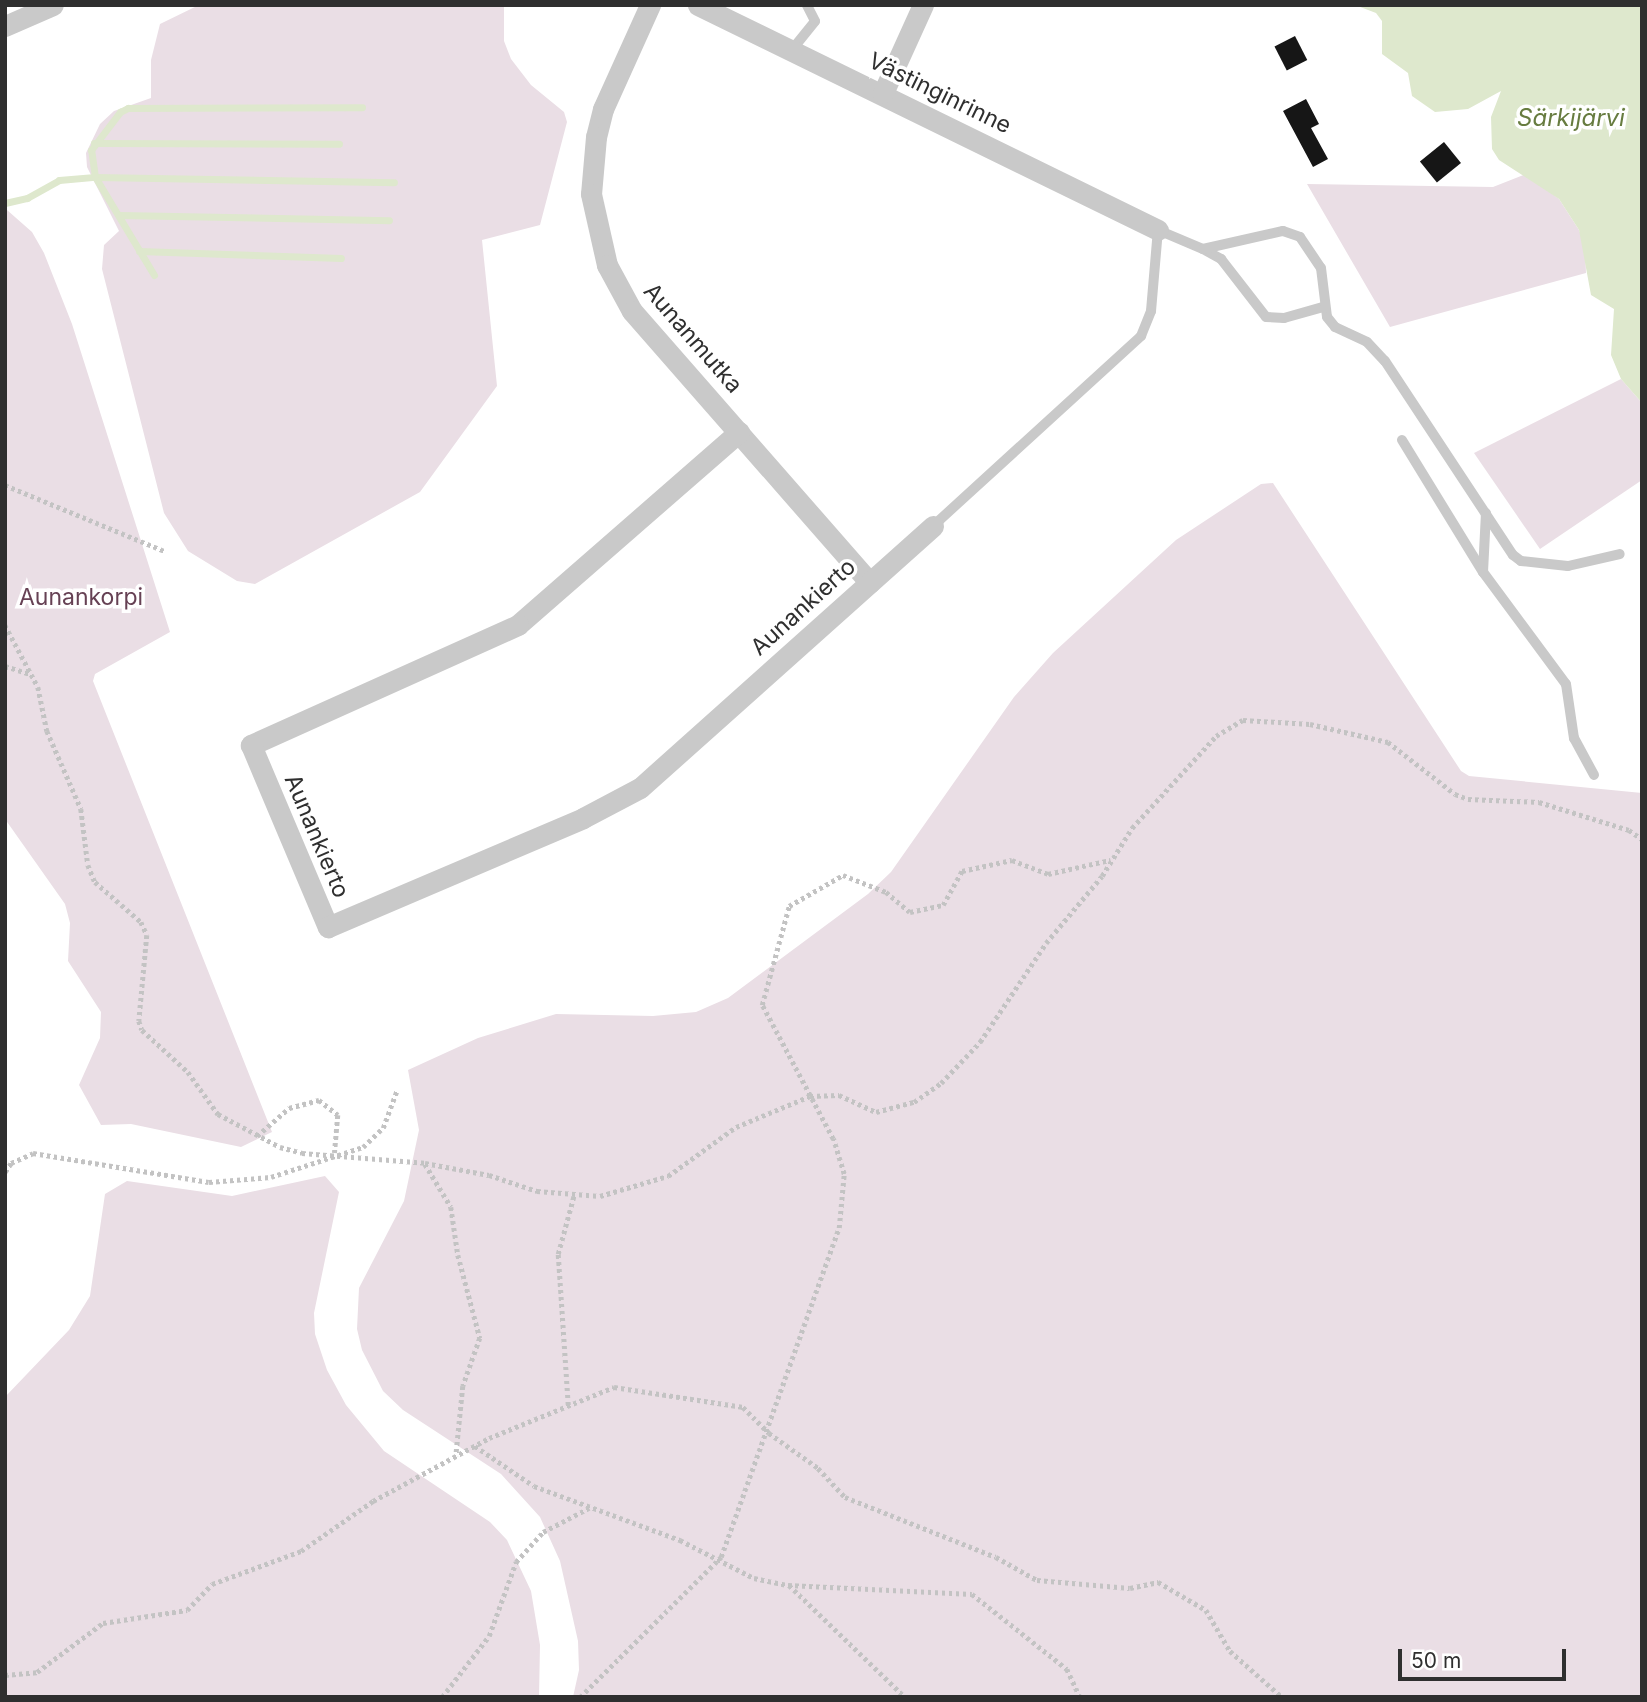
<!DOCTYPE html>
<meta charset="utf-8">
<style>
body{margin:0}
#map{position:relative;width:1647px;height:1702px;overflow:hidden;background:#fff;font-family:Inter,sans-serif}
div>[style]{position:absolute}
.green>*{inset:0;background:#eadee5}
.water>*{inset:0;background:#dee8cd}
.stream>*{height:7px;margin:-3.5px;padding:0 3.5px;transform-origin:3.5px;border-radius:3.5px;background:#dee8cd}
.building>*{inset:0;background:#161616;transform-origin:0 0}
.path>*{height:4.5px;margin-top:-2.25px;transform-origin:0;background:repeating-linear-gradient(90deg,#c3c3c3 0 3.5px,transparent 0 7px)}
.service>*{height:10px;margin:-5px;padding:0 5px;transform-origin:5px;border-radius:5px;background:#c9c9c9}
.minor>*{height:21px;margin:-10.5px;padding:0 10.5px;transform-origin:10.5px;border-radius:10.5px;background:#c9c9c9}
span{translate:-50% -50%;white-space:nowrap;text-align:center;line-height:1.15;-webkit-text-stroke:7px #fff;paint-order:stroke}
.street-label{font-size:23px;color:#2f2f2f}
.park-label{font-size:23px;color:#664154}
.water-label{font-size:24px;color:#677c40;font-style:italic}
.frame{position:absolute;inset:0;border:7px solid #2f2f2f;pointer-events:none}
.scale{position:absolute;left:1398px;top:1649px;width:168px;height:32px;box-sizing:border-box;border:4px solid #2f2f2f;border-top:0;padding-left:9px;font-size:21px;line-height:24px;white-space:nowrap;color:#2f2f2f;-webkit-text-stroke:5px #fff;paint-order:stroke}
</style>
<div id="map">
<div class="green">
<div style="clip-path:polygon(199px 5px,504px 5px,504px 41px,511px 59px,531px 85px,564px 112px,567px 122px,540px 225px,482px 240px,497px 386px,420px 492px,255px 584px,237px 581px,188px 551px,164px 513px,102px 269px,104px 245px,119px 231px,87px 167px,86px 153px,100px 124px,114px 111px,151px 98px,151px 60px,160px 24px)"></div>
<div style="clip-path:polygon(1526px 174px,1559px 199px,1579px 230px,1585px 245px,1586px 273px,1390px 327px,1307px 184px,1493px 187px)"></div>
<div style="clip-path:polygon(7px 210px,32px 232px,44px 253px,72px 324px,170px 632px,95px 674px,93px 681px,272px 1132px,241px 1147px,131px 1124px,101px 1125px,79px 1085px,100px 1038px,101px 1012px,68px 961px,70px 923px,65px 904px,5px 819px)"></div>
<div style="clip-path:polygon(1621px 379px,1642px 403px,1642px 480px,1540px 549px,1474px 453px)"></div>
<div style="clip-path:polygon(1273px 483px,1461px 771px,1469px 776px,1642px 793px,1642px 1697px,573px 1697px,579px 1670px,578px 1641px,560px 1561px,540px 1517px,501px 1474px,403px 1410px,383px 1391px,362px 1350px,357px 1329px,359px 1288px,404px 1201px,419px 1130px,408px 1070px,478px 1038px,556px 1014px,653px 1016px,696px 1012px,728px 998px,868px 894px,891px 872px,1014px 697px,1053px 653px,1176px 540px,1261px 484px)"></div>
<div style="clip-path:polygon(325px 1176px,339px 1192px,314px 1313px,315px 1334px,327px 1370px,346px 1405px,384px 1451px,490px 1522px,507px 1540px,531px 1591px,540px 1645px,539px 1697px,5px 1697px,5px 1397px,69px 1330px,90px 1296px,105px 1194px,127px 1181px,232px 1196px)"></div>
</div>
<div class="water">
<div style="clip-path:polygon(1355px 5px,1642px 5px,1642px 403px,1621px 379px,1611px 355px,1614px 309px,1591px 295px,1579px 230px,1559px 199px,1499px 160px,1492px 149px,1491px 117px,1501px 91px,1468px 109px,1435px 112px,1412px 96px,1408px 73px,1382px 54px,1382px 21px,1376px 13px)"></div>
</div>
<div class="stream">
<div style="left:94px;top:143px;width:245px;rotate:0.2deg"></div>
<div style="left:5px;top:203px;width:23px;rotate:-13deg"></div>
<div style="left:27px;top:198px;width:37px;rotate:-29deg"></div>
<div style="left:59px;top:180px;width:36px;rotate:-5deg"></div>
<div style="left:95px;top:177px;width:299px;rotate:1deg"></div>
<div style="left:119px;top:215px;width:270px;rotate:1.1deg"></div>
<div style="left:139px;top:251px;width:202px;rotate:2deg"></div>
<div style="left:154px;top:275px;width:114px;rotate:-121deg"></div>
<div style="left:95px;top:177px;width:27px;rotate:-98deg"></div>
<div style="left:91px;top:150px;width:48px;rotate:-52.7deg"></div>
<div style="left:120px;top:112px;width:9px;rotate:-27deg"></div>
<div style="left:128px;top:108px;width:234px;rotate:-0.2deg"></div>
</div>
<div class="building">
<div style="left:1295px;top:36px;width:27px;height:23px;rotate:63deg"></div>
<div style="clip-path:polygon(1306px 99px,1319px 124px,1311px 128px,1328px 159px,1313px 167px,1283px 111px)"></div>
<div style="left:1444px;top:142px;width:27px;height:31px;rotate:51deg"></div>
</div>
<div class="path">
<div style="left:5px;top:485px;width:172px;rotate:22.5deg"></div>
<div style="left:5px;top:625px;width:70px;rotate:62deg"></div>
<div style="left:38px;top:687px;width:45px;rotate:78.4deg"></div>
<div style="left:47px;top:731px;width:85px;rotate:66.4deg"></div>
<div style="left:81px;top:809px;width:56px;rotate:82.9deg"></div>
<div style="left:88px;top:865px;width:18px;rotate:68deg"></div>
<div style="left:95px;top:882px;width:61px;rotate:41deg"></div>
<div style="left:141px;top:922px;width:14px;rotate:65deg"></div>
<div style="left:147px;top:935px;width:86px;rotate:95.3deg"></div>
<div style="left:139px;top:1021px;width:9px;rotate:72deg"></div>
<div style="left:142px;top:1030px;width:62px;rotate:42.4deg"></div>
<div style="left:188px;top:1072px;width:52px;rotate:54.5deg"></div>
<div style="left:218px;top:1114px;width:70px;rotate:28deg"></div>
<div style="left:280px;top:1147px;width:23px;rotate:15deg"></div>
<div style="left:302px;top:1153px;width:123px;rotate:4.6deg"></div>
<div style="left:425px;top:1163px;width:65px;rotate:10.6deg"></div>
<div style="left:489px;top:1175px;width:51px;rotate:18.4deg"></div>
<div style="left:537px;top:1191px;width:63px;rotate:4.5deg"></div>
<div style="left:600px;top:1196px;width:71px;rotate:-16.4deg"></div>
<div style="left:668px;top:1176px;width:84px;rotate:-35.8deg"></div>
<div style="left:736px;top:1127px;width:80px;rotate:-22.7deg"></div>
<div style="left:810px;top:1096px;width:29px;rotate:-2deg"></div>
<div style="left:839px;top:1095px;width:41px;rotate:24.7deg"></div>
<div style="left:876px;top:1112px;width:39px;rotate:-15deg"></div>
<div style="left:914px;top:1102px;width:33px;rotate:-35deg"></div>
<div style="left:941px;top:1083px;width:57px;rotate:-46.4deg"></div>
<div style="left:980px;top:1042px;width:119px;rotate:-56.3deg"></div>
<div style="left:1046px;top:943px;width:87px;rotate:-50.1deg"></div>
<div style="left:1102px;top:876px;width:57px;rotate:-58deg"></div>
<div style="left:1132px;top:828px;width:125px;rotate:-47.6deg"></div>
<div style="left:1216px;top:736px;width:31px;rotate:-31deg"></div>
<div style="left:1243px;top:720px;width:67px;rotate:3.4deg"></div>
<div style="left:1310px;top:724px;width:80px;rotate:13deg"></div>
<div style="left:1388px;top:742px;width:85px;rotate:37.8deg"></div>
<div style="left:1455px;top:794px;width:14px;rotate:21deg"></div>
<div style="left:1468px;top:799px;width:71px;rotate:2.4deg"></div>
<div style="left:1539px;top:802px;width:94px;rotate:17.3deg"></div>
<div style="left:1629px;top:830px;width:16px;rotate:35deg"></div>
<div style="left:5px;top:666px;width:25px;rotate:18deg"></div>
<div style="left:257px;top:1136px;width:43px;rotate:-41.2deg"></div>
<div style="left:289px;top:1108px;width:31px;rotate:-15deg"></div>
<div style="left:319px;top:1100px;width:24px;rotate:38deg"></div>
<div style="left:338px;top:1115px;width:38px;rotate:95deg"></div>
<div style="left:425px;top:1164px;width:50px;rotate:58.8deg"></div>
<div style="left:451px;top:1207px;width:49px;rotate:81.7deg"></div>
<div style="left:458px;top:1255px;width:86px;rotate:75.2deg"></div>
<div style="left:480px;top:1338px;width:51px;rotate:109.5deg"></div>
<div style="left:463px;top:1386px;width:70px;rotate:95.7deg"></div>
<div style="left:5px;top:1172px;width:11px;rotate:-56deg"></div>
<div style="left:11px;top:1163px;width:24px;rotate:-24deg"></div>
<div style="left:33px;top:1153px;width:178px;rotate:9.4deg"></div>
<div style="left:209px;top:1182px;width:62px;rotate:-4.6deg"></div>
<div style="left:271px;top:1177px;width:97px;rotate:-18.1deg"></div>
<div style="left:363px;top:1147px;width:28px;rotate:-44deg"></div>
<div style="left:383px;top:1128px;width:40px;rotate:-69.8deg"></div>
<div style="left:568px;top:1405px;width:151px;rotate:-93.8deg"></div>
<div style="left:558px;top:1254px;width:61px;rotate:-74.8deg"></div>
<div style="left:475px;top:1446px;width:71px;rotate:34.1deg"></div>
<div style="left:534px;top:1486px;width:156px;rotate:20.3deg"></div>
<div style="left:680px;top:1540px;width:83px;rotate:27.2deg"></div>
<div style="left:754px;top:1578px;width:35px;rotate:12deg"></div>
<div style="left:788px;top:1585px;width:184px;rotate:2.8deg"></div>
<div style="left:972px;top:1594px;width:121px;rotate:38.3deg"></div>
<div style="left:1067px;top:1669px;width:31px;rotate:65deg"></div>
<div style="left:789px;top:1585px;width:161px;rotate:44deg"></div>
<div style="left:5px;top:1675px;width:32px;rotate:-5deg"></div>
<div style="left:37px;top:1672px;width:82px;rotate:-36.6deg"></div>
<div style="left:103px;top:1623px;width:85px;rotate:-8.8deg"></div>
<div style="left:187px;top:1610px;width:36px;rotate:-46deg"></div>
<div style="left:212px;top:1584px;width:95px;rotate:-20.3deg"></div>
<div style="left:301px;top:1551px;width:88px;rotate:-34.8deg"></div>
<div style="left:373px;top:1501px;width:132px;rotate:-28.5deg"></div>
<div style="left:489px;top:1438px;width:135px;rotate:-22.2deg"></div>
<div style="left:614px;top:1387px;width:131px;rotate:8.8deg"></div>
<div style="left:743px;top:1407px;width:37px;rotate:45deg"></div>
<div style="left:769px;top:1433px;width:60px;rotate:35.5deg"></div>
<div style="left:818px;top:1468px;width:40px;rotate:47deg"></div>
<div style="left:845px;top:1497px;width:162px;rotate:21.7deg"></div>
<div style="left:996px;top:1557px;width:47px;rotate:29.3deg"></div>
<div style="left:1037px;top:1580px;width:93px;rotate:4.9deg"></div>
<div style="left:1130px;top:1588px;width:29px;rotate:-12deg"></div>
<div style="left:1158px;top:1582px;width:56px;rotate:30.3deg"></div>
<div style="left:1206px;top:1610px;width:48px;rotate:59.7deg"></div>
<div style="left:1230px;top:1651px;width:69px;rotate:41.5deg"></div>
<div style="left:442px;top:1697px;width:77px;rotate:-52.4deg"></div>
<div style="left:489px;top:1636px;width:79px;rotate:-70deg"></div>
<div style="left:516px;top:1562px;width:40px;rotate:-48deg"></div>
<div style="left:543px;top:1532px;width:52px;rotate:-27.6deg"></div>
<div style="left:580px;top:1697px;width:199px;rotate:-44.8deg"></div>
<div style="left:721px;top:1557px;width:350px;rotate:-70.3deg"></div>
<div style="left:839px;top:1228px;width:54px;rotate:-84.7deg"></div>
<div style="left:844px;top:1174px;width:37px;rotate:-107deg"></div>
<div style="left:833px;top:1139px;width:152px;rotate:-117.9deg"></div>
<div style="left:762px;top:1005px;width:103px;rotate:-74.7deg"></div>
<div style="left:789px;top:906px;width:62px;rotate:-29.9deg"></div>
<div style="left:843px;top:875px;width:46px;rotate:21.6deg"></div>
<div style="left:886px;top:892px;width:31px;rotate:40deg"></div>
<div style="left:910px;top:912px;width:34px;rotate:-12deg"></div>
<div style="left:943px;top:905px;width:39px;rotate:-61deg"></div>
<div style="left:962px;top:871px;width:51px;rotate:-12.4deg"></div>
<div style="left:1012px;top:860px;width:39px;rotate:21deg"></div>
<div style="left:1048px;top:874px;width:64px;rotate:-12.7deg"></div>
</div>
<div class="service">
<div style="left:791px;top:51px;width:38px;rotate:-51deg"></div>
<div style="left:815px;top:21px;width:18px;rotate:-117deg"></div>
<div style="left:1203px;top:249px;width:21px;rotate:29deg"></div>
<div style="left:1221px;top:259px;width:73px;rotate:52.2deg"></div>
<div style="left:1266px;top:317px;width:18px;rotate:3deg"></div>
<div style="left:1284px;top:318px;width:41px;rotate:-15.8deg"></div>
<div style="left:1402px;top:440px;width:155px;rotate:58.5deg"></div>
<div style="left:1483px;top:572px;width:139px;rotate:53.5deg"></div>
<div style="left:1566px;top:684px;width:55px;rotate:81.6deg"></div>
<div style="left:1574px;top:738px;width:42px;rotate:61.6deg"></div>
<div style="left:933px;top:526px;width:282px;rotate:-42.4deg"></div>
<div style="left:1141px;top:336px;width:27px;rotate:-68deg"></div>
<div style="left:1151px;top:311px;width:81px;rotate:-85.1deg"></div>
<div style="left:1158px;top:230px;width:49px;rotate:22.9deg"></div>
<div style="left:1203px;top:249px;width:82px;rotate:-12.7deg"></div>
<div style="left:1283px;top:231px;width:18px;rotate:19deg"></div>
<div style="left:1300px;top:237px;width:37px;rotate:56deg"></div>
<div style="left:1321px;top:268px;width:49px;rotate:83deg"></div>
<div style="left:1327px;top:317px;width:13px;rotate:51deg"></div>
<div style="left:1335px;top:327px;width:35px;rotate:25deg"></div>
<div style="left:1367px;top:342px;width:26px;rotate:47deg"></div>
<div style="left:1385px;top:361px;width:232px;rotate:56.6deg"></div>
<div style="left:1513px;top:555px;width:10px;rotate:37deg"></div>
<div style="left:1521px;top:561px;width:47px;rotate:6.1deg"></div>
<div style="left:1568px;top:566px;width:53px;rotate:-13deg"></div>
<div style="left:1483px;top:572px;width:59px;rotate:-87.1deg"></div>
</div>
<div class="minor">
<div style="left:650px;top:5px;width:114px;rotate:114.3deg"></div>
<div style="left:603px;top:109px;width:29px;rotate:104deg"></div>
<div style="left:596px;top:137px;width:57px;rotate:95deg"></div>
<div style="left:591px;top:194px;width:73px;rotate:77.3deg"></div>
<div style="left:607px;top:265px;width:52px;rotate:61.5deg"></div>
<div style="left:632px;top:311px;width:361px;rotate:48.8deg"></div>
<div style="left:698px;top:5px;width:512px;rotate:26.06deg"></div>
<div style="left:5px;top:26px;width:52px;rotate:-23.6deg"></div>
<div style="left:883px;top:93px;width:97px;rotate:-65.6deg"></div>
<div style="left:739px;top:432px;width:293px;rotate:138.9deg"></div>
<div style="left:518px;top:625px;width:293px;rotate:155.8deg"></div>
<div style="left:251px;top:745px;width:198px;rotate:67.1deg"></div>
<div style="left:328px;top:927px;width:277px;rotate:-23.1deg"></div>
<div style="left:583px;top:818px;width:64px;rotate:-27.8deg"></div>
<div style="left:640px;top:788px;width:393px;rotate:-41.8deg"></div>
</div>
<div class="street-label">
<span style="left:940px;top:93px;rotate:26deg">Västinginrinne</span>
<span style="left:693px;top:338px;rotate:49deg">Aunanmutka</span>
<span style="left:803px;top:607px;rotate:-42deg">Aunankierto</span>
<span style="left:317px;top:836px;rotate:67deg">Aunankierto</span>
</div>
<div class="park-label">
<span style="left:81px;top:597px">Aunankorpi</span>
</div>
<div class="water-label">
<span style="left:1571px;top:118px">Särkijärvi</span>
</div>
<div class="frame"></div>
<div class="scale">50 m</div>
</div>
